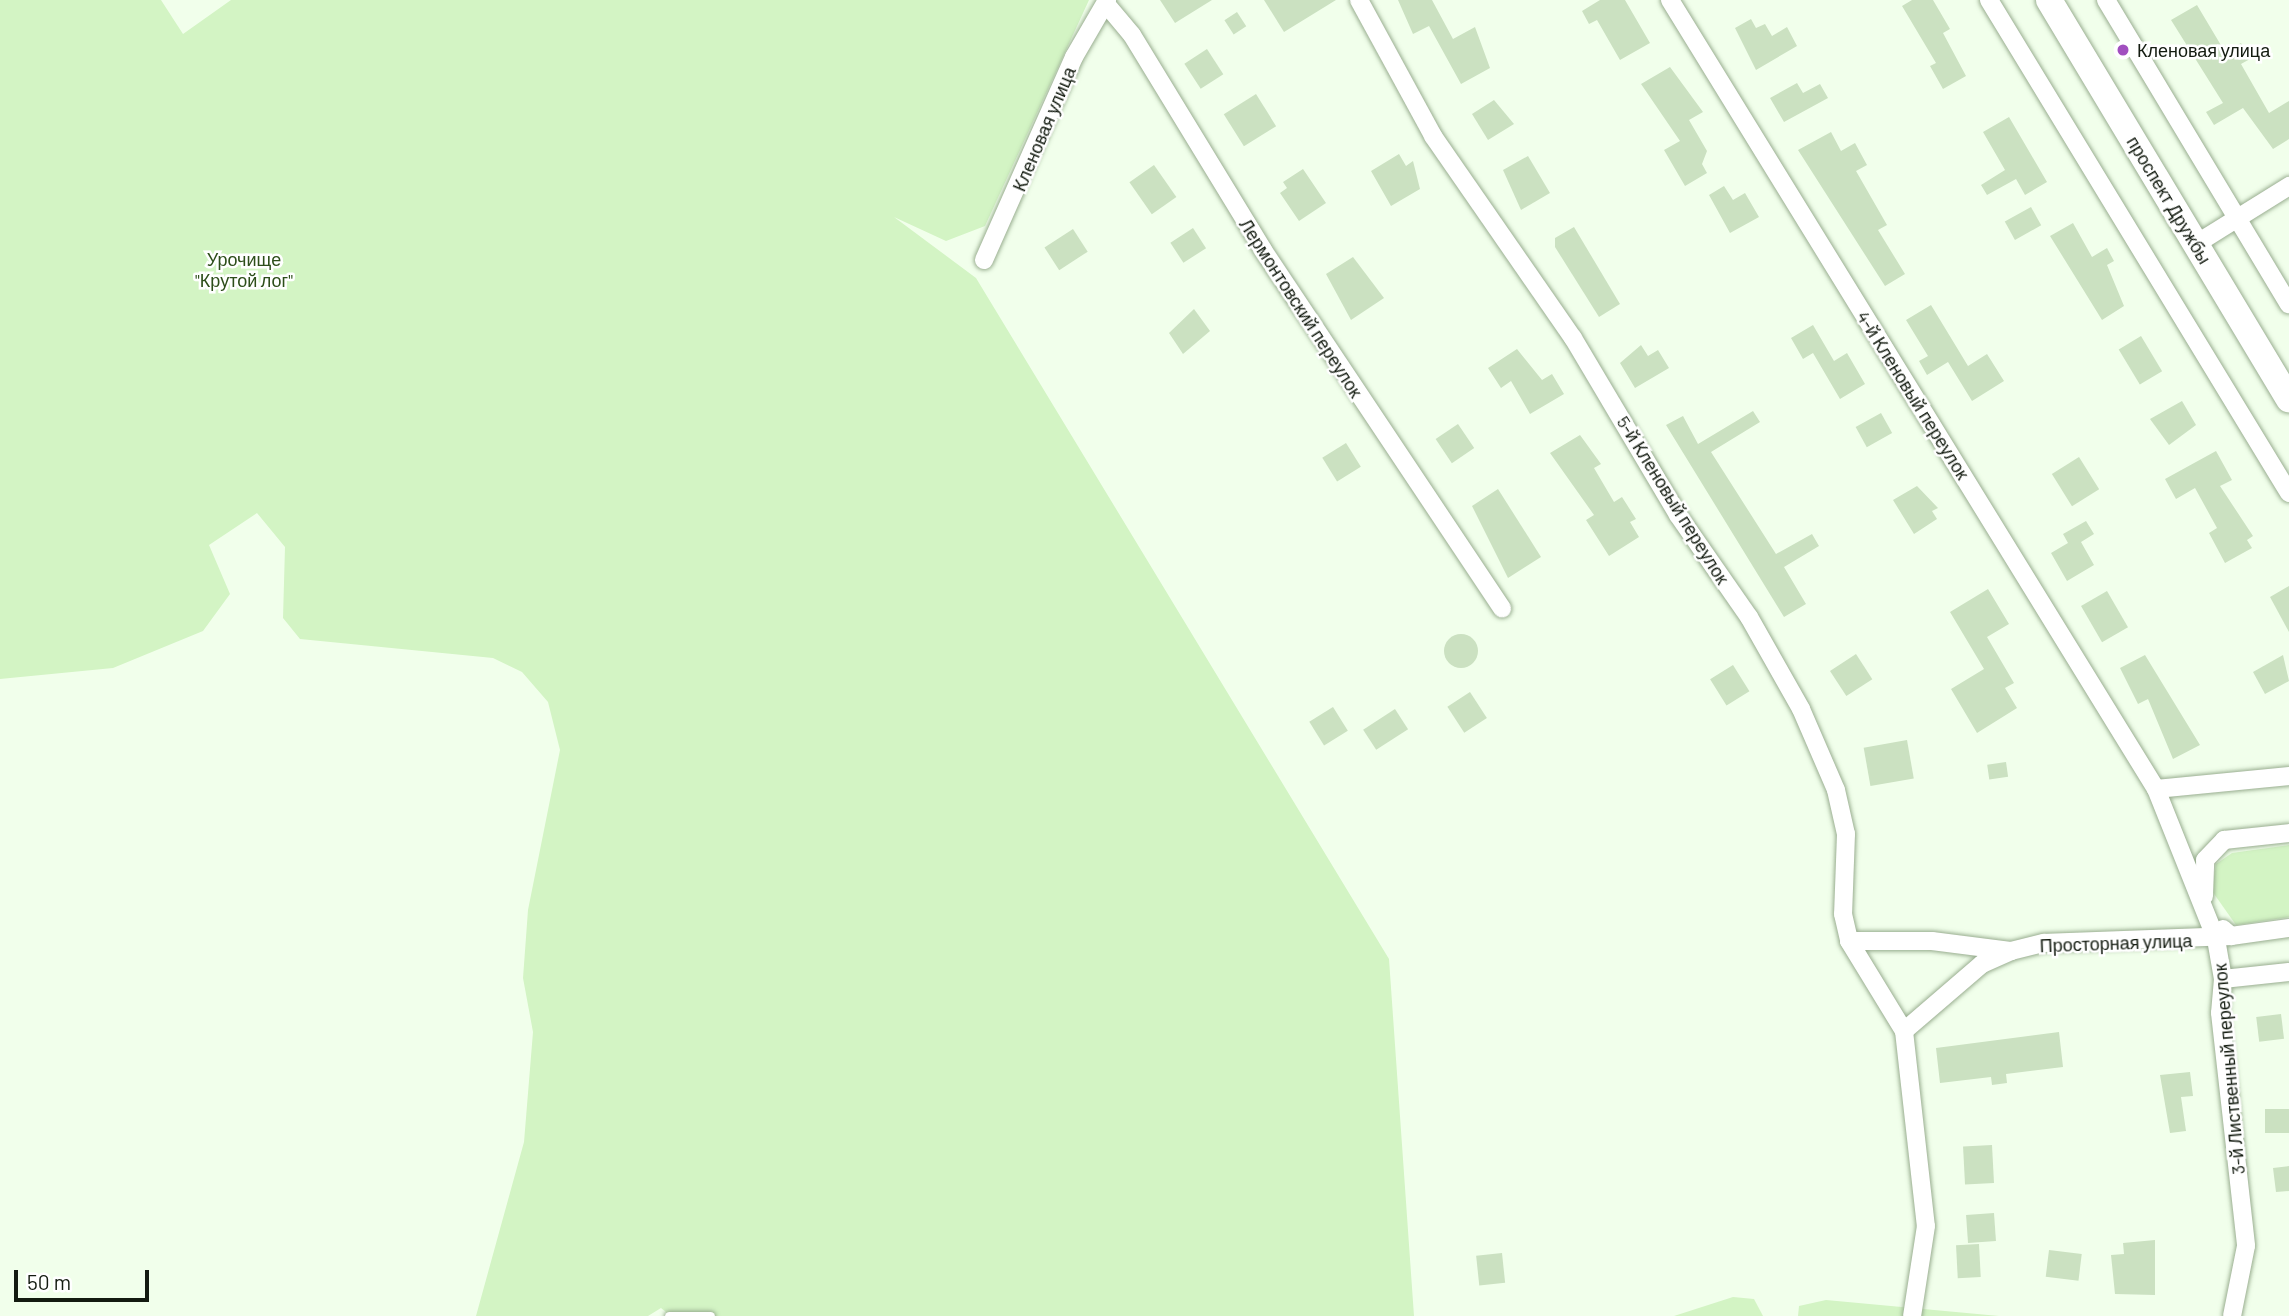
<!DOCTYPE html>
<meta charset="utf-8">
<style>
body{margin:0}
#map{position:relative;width:2289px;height:1316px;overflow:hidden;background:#f1ffeb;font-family:Barlow,sans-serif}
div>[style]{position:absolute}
.green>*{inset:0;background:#d3f4c4}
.building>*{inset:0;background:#cbe1c1;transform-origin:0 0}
.round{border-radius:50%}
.roads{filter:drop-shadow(0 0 2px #99ae90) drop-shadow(0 0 2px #99ae90)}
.service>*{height:9px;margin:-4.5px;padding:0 4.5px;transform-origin:4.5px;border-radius:4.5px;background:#fff}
.minor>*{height:18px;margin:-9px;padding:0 9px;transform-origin:9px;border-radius:9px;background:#fff}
.secondary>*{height:26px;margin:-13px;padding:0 13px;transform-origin:13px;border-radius:13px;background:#fff}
.dots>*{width:19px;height:19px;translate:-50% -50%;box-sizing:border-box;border:4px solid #fff;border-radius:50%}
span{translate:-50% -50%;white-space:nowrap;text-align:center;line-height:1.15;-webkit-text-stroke:5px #fff;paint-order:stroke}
.poi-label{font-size:18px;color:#131b10}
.left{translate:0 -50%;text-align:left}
.street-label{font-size:18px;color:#131b10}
.park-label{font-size:18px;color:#2d4e1a}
.scale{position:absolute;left:14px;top:1270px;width:135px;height:32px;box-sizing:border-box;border:4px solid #131b10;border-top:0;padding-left:9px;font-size:21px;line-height:24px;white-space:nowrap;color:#131b10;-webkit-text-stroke:5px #fff;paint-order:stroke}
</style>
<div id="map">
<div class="green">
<div style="clip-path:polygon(0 0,161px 0,183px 34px,231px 0,1089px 0,985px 226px,946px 241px,894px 217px,976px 278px,1389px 959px,1414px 1316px,671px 1316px,661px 1308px,648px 1316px,476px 1316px,524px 1142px,533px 1032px,523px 978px,528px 910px,560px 750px,548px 702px,522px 672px,493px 658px,300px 639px,283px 618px,285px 547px,257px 513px,209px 545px,230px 594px,203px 631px,113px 668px,0 679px)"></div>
<div style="clip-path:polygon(2289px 845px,2289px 917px,2236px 925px,2212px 891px,2216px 864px,2232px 853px)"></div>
<div style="clip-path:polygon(1733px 1297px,1754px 1299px,1763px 1316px,1674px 1316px)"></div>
<div style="clip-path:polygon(1826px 1300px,1999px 1316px,1798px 1316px,1799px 1306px)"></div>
</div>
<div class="building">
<div style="clip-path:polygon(1160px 0,1212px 0,1175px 23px)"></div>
<div style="clip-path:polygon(1264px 0,1336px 0,1284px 32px)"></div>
<div style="clip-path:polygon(1398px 0,1432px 0,1453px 39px,1475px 27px,1490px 68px,1461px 84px,1429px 26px,1413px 34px)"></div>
<div style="clip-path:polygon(1600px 0,1625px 0,1650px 43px,1620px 60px,1597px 20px,1589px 24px,1582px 11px)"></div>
<div style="clip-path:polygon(1912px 0,1933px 0,1950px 29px,1943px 33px,1966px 76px,1943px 89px,1930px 66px,1936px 63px,1902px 6px)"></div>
<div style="clip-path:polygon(2197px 5px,2225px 52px,2241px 43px,2250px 59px,2241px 64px,2269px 113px,2289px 101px,2289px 139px,2273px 149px,2243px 108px,2214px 125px,2206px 112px,2223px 103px,2171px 20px)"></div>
<div style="left:1237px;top:12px;width:17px;height:15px;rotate:57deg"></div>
<div style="clip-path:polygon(1751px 19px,1756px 28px,1765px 24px,1772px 36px,1787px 27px,1797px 46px,1756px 70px,1735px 28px)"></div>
<div style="left:1207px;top:49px;width:30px;height:27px;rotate:57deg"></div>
<div style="clip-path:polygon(1670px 67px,1703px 112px,1689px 120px,1707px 151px,1702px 164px,1707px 173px,1685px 186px,1664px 150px,1680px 141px,1641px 84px)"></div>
<div style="clip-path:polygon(1797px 83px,1803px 93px,1820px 84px,1828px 98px,1784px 122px,1770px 98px)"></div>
<div style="left:1256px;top:94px;width:38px;height:38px;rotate:58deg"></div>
<div style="clip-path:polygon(1494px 100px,1514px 124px,1488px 140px,1472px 114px)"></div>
<div style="clip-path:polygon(2009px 117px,2047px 182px,2025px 195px,2016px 179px,1987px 195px,1981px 185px,2005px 170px,1983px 132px)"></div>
<div style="clip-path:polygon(1831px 132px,1841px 151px,1855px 143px,1867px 165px,1856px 171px,1887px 225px,1878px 230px,1905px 274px,1885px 286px,1798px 150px)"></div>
<div style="clip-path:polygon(1399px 154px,1406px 166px,1413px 161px,1420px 189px,1391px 206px,1371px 171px)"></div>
<div style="clip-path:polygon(1528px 156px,1550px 193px,1521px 210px,1503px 170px)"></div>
<div style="left:1154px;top:165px;width:39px;height:30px;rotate:55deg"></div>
<div style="clip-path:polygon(1303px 169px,1326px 203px,1299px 221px,1280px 193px,1287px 188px,1283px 182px)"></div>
<div style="clip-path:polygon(1724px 186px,1733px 200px,1745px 193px,1759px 217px,1730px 233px,1709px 195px)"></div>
<div style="left:2031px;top:207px;width:21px;height:30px;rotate:61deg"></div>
<div style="clip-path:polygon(2073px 223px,2092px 257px,2107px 248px,2114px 261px,2107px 265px,2124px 306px,2102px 320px,2050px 236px)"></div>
<div style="clip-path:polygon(1574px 227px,1620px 304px,1599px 317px,1555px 247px,1555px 238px)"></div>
<div style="left:1193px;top:228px;width:24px;height:27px;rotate:57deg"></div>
<div style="left:1073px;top:229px;width:27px;height:34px;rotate:57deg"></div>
<div style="clip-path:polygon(1353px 257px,1384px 298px,1351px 320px,1326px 274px)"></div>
<div style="clip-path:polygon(1931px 305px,1968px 366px,1987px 354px,2004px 381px,1972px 401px,1948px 362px,1927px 375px,1919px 361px,1928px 356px,1906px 320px)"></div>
<div style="clip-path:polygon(1194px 309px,1210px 331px,1183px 354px,1169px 333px)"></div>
<div style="clip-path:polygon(1813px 325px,1834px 361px,1847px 353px,1865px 384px,1840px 399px,1813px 353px,1803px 359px,1791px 338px)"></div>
<div style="left:2141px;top:336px;width:41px;height:26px;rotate:59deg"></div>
<div style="clip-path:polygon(1641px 345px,1648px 356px,1658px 350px,1669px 368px,1635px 388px,1620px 363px)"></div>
<div style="clip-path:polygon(1517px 349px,1542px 380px,1552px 374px,1564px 394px,1530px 414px,1511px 381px,1501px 388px,1488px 368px)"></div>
<div style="clip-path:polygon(2182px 401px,2196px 425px,2169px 445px,2150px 419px)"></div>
<div style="clip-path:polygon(1753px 411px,1760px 422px,1711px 452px,1776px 554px,1812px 534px,1819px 546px,1784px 567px,1806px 604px,1784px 617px,1666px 425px,1683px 416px,1698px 444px)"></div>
<div style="left:1881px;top:413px;width:23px;height:29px;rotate:61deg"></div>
<div style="left:1458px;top:424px;width:29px;height:27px;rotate:56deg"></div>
<div style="clip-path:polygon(1580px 435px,1601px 464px,1594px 468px,1614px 502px,1622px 497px,1636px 519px,1630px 522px,1639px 537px,1609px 556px,1586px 520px,1594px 515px,1550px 453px)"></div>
<div style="left:1346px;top:443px;width:28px;height:28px;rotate:58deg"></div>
<div style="clip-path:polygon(2216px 451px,2232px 480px,2220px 486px,2253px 536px,2247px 540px,2252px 548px,2225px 563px,2209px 533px,2217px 528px,2195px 488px,2176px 499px,2165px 479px)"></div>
<div style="left:2079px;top:457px;width:38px;height:32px;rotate:58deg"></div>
<div style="clip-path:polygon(1917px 486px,1938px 508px,1932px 511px,1937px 519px,1914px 534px,1893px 500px)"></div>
<div style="clip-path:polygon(1498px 489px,1541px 557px,1508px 578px,1472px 506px)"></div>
<div style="clip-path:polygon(2086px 521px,2094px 534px,2081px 542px,2094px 565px,2067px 581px,2051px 553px,2068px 543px,2063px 534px)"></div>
<div style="clip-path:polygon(2289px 586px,2289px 632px,2270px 597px)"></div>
<div style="clip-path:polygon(1988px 589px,2009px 624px,1987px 637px,2014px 683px,2005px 688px,2017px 708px,1977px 733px,1951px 689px,1984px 669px,1950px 612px)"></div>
<div style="left:2107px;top:591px;width:42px;height:30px;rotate:60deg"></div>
<div class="round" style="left:1444px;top:634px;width:34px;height:34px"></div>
<div style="left:1856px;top:654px;width:30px;height:31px;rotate:57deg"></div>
<div style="clip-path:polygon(2145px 655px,2200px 745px,2173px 759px,2148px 699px,2138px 704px,2120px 668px)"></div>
<div style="clip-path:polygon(2283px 655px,2289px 681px,2265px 694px,2253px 672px)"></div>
<div style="left:1733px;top:665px;width:31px;height:27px;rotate:58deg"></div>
<div style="left:1470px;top:692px;width:31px;height:27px;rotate:57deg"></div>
<div style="left:1333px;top:707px;width:28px;height:28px;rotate:58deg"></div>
<div style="left:1395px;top:709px;width:24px;height:38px;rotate:57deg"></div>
<div style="left:1907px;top:740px;width:39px;height:44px;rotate:80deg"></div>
<div style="left:2006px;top:762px;width:15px;height:19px;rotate:82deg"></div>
<div style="left:2281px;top:1014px;width:25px;height:25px;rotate:83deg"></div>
<div style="clip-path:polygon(2059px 1032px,2063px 1067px,2006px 1074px,2007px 1083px,1992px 1085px,1991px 1077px,1940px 1083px,1936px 1048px)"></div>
<div style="clip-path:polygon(2190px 1072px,2193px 1096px,2181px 1097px,2186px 1131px,2170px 1133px,2160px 1075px)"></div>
<div style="left:2289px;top:1109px;width:24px;height:24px;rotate:90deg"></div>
<div style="left:1992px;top:1145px;width:38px;height:29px;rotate:87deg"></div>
<div style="clip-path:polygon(2289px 1166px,2289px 1191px,2276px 1192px,2273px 1168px)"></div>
<div style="left:1994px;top:1213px;width:28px;height:28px;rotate:86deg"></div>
<div style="clip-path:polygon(2155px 1240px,2155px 1295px,2115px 1294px,2111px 1255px,2124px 1254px,2123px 1243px)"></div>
<div style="left:1979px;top:1244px;width:33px;height:23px;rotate:87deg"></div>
<div style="left:2049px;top:1250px;width:33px;height:27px;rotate:7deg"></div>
<div style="left:1502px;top:1253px;width:30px;height:26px;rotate:84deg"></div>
</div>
<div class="roads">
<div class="service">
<div style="left:669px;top:1316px;width:41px"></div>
</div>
<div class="minor">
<div style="left:1359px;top:0;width:155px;rotate:61.4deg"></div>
<div style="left:1433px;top:136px;width:246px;rotate:55.3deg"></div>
<div style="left:1573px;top:338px;width:206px;rotate:59.3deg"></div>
<div style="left:1678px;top:515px;width:124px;rotate:55.2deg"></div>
<div style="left:1749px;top:617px;width:106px;rotate:60.5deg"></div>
<div style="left:1801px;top:709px;width:88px;rotate:66.6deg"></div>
<div style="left:1836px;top:790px;width:45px;rotate:77.2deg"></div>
<div style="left:1846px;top:834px;width:80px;rotate:92.1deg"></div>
<div style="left:1843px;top:914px;width:28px;rotate:77deg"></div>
<div style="left:1849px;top:941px;width:105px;rotate:58.6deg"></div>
<div style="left:1904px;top:1031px;width:196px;rotate:83.6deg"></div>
<div style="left:1926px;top:1226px;width:91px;rotate:98.8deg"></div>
<div style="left:1670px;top:0;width:927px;rotate:58.37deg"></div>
<div style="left:2156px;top:789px;width:162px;rotate:68.2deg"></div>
<div style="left:2216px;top:939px;width:41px;rotate:80.1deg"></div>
<div style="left:2223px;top:979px;width:34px;rotate:95deg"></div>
<div style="left:2220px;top:1013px;width:234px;rotate:83.6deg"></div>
<div style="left:2246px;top:1246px;width:71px;rotate:101.3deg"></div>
<div style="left:1989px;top:0;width:577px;rotate:58.68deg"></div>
<div style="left:2106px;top:0;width:355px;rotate:59deg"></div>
<div style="left:1106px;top:4px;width:40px;rotate:50deg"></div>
<div style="left:1132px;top:35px;width:252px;rotate:58.6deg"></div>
<div style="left:1263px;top:250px;width:431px;rotate:56.3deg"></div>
<div style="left:2196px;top:244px;width:110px;rotate:-31.9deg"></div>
<div style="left:984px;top:260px;width:222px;rotate:-66.1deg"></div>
<div style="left:1074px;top:57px;width:66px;rotate:-59.9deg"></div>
<div style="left:2156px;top:789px;width:134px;rotate:-5.6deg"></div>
<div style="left:2204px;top:896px;width:36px;rotate:-88deg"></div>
<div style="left:2205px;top:860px;width:28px;rotate:-46deg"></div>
<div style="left:2224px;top:840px;width:65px;rotate:-6.1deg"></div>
<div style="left:2223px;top:929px;width:11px;rotate:41deg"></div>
<div style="left:2231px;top:936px;width:59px;rotate:-7.9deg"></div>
<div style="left:1849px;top:941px;width:83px"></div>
<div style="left:1932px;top:941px;width:79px;rotate:7.3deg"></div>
<div style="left:2223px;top:979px;width:66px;rotate:-6.1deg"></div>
<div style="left:1904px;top:1031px;width:103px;rotate:-40.7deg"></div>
<div style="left:1982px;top:964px;width:32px;rotate:-24deg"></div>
<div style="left:2011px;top:951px;width:34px;rotate:-14deg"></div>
<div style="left:2044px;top:943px;width:187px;rotate:-2.1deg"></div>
</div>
<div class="secondary">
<div style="left:2049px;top:0;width:466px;rotate:59deg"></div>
</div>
</div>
<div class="dots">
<div style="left:2123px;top:50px;background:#a14fbf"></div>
</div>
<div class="poi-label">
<span class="left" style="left:2137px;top:50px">Кленовая улица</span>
</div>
<div class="street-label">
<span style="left:1044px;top:129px;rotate:-67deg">Кленовая улица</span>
<span style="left:2169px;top:200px;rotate:59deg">проспект Дружбы</span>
<span style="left:1301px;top:308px;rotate:57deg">Лермонтовский переулок</span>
<span style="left:1913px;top:395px;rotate:58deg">4-й Кленовый переулок</span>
<span style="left:1673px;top:500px;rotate:58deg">5-й Кленовый переулок</span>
<span style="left:2116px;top:943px;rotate:-2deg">Просторная улица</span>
<span style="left:2229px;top:1069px;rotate:-95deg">3-й Лиственный переулок</span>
</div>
<div class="park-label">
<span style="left:244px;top:270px">Урочище<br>"Крутой лог"</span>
</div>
<div class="scale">50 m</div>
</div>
